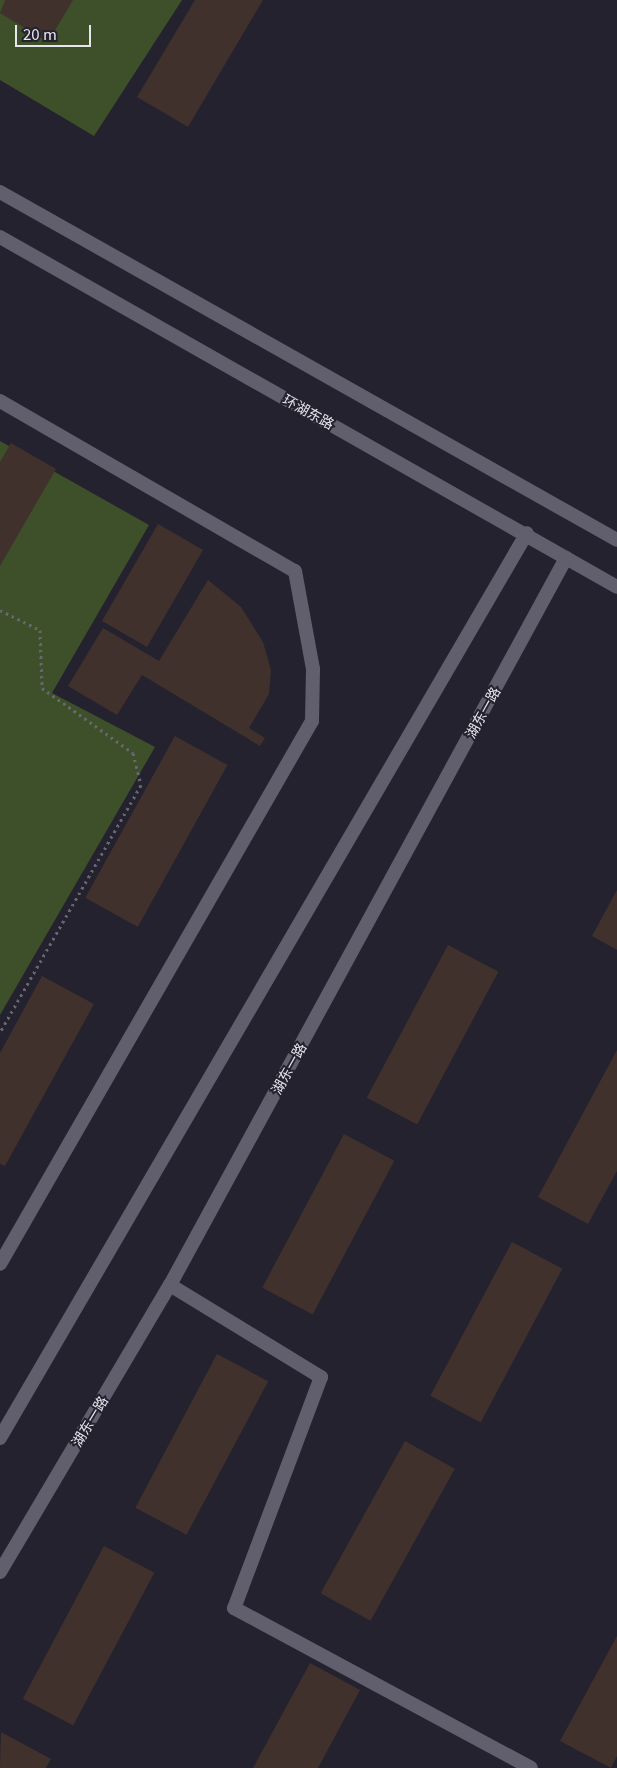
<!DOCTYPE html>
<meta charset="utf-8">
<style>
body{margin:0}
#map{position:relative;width:617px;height:1768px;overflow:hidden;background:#24222e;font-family:Georgia,"Noto Sans SC",serif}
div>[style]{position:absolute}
.green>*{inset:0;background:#3e5029}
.building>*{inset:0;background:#40312d;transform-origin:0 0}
.path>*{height:3px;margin-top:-1.5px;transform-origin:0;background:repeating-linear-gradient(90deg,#686771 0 2.5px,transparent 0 6.5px)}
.minor>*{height:14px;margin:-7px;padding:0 7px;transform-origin:7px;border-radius:7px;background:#615f6e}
.secondary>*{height:14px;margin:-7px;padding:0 7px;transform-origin:7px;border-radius:7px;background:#615f6e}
span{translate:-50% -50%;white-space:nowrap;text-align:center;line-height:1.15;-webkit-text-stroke:4px #24222e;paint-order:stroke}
.street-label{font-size:14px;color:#e7e6ee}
.scale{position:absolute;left:15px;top:25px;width:76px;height:22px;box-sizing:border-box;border:2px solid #e7e6ee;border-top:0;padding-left:6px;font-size:15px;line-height:18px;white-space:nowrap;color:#e7e6ee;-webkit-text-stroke:4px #24222e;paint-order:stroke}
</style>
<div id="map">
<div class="green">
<div style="clip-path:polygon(0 0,182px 0,94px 136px,0 80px)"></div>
<div style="clip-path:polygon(0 441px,149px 525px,52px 693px,155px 747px,0 1015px)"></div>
</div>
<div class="building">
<div style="clip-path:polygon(5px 0,73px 0,48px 42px,0 13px)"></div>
<div style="clip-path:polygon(195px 0,263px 0,188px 127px,137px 97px)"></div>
<div style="clip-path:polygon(11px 443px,56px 469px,0 566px,0 462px)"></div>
<div style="left:158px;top:524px;width:52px;height:112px;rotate:30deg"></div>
<div style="clip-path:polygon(208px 580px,241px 607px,263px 642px,271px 670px,269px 694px,249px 728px,265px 738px,260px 746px,142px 675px,117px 715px,68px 686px,103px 628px,159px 661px)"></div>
<div style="left:175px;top:736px;width:60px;height:185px;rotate:29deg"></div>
<div style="clip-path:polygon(617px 890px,617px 950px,592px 936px)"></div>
<div style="left:448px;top:945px;width:57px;height:173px;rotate:28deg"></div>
<div style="clip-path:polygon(42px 976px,94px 1004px,5px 1166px,0 1164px,0 1053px)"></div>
<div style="clip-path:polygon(617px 1050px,617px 1171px,588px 1224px,538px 1197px)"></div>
<div style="left:344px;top:1134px;width:57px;height:174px;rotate:28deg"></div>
<div style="left:512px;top:1242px;width:57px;height:174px;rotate:28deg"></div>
<div style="left:217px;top:1354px;width:58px;height:174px;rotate:28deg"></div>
<div style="left:405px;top:1441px;width:57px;height:174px;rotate:29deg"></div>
<div style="left:104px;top:1546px;width:57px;height:173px;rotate:28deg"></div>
<div style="clip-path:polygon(617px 1636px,617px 1756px,611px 1768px,560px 1741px)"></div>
<div style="clip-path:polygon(310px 1663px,360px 1690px,318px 1768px,253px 1768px)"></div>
<div style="clip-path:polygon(1px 1732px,51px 1759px,46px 1768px,0 1768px)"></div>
</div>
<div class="path">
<div style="left:0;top:610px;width:45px;rotate:26.6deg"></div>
<div style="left:40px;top:630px;width:58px;rotate:88deg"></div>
<div style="left:42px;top:688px;width:112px;rotate:35.5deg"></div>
<div style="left:133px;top:753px;width:33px;rotate:76deg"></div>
<div style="left:141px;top:785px;width:284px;rotate:119.7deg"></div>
</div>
<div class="minor">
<div style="left:0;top:401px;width:340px;rotate:30deg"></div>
<div style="left:295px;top:571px;width:100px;rotate:79.6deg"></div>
<div style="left:313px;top:669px;width:52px;rotate:91.1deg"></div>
<div style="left:312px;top:721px;width:626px;rotate:119.88deg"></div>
<div style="left:170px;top:1285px;width:177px;rotate:31.4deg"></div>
<div style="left:321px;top:1377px;width:247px;rotate:110.6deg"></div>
<div style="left:234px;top:1608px;width:337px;rotate:28.3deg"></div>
</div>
<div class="secondary">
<div style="left:0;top:192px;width:708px;rotate:29.42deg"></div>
<div style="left:0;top:237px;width:709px;rotate:29.56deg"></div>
<div style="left:0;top:1438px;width:1047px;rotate:-59.79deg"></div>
<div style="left:0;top:1572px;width:334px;rotate:-59.4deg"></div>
<div style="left:170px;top:1285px;width:828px;rotate:-61.42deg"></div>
</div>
<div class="street-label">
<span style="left:309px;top:411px;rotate:29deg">环湖东路</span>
<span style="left:482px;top:712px;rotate:-61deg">湖东一路</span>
<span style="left:288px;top:1068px;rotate:-61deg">湖东一路</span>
<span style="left:89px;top:1421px;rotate:-59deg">湖东一路</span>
</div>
<div class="scale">20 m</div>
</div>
